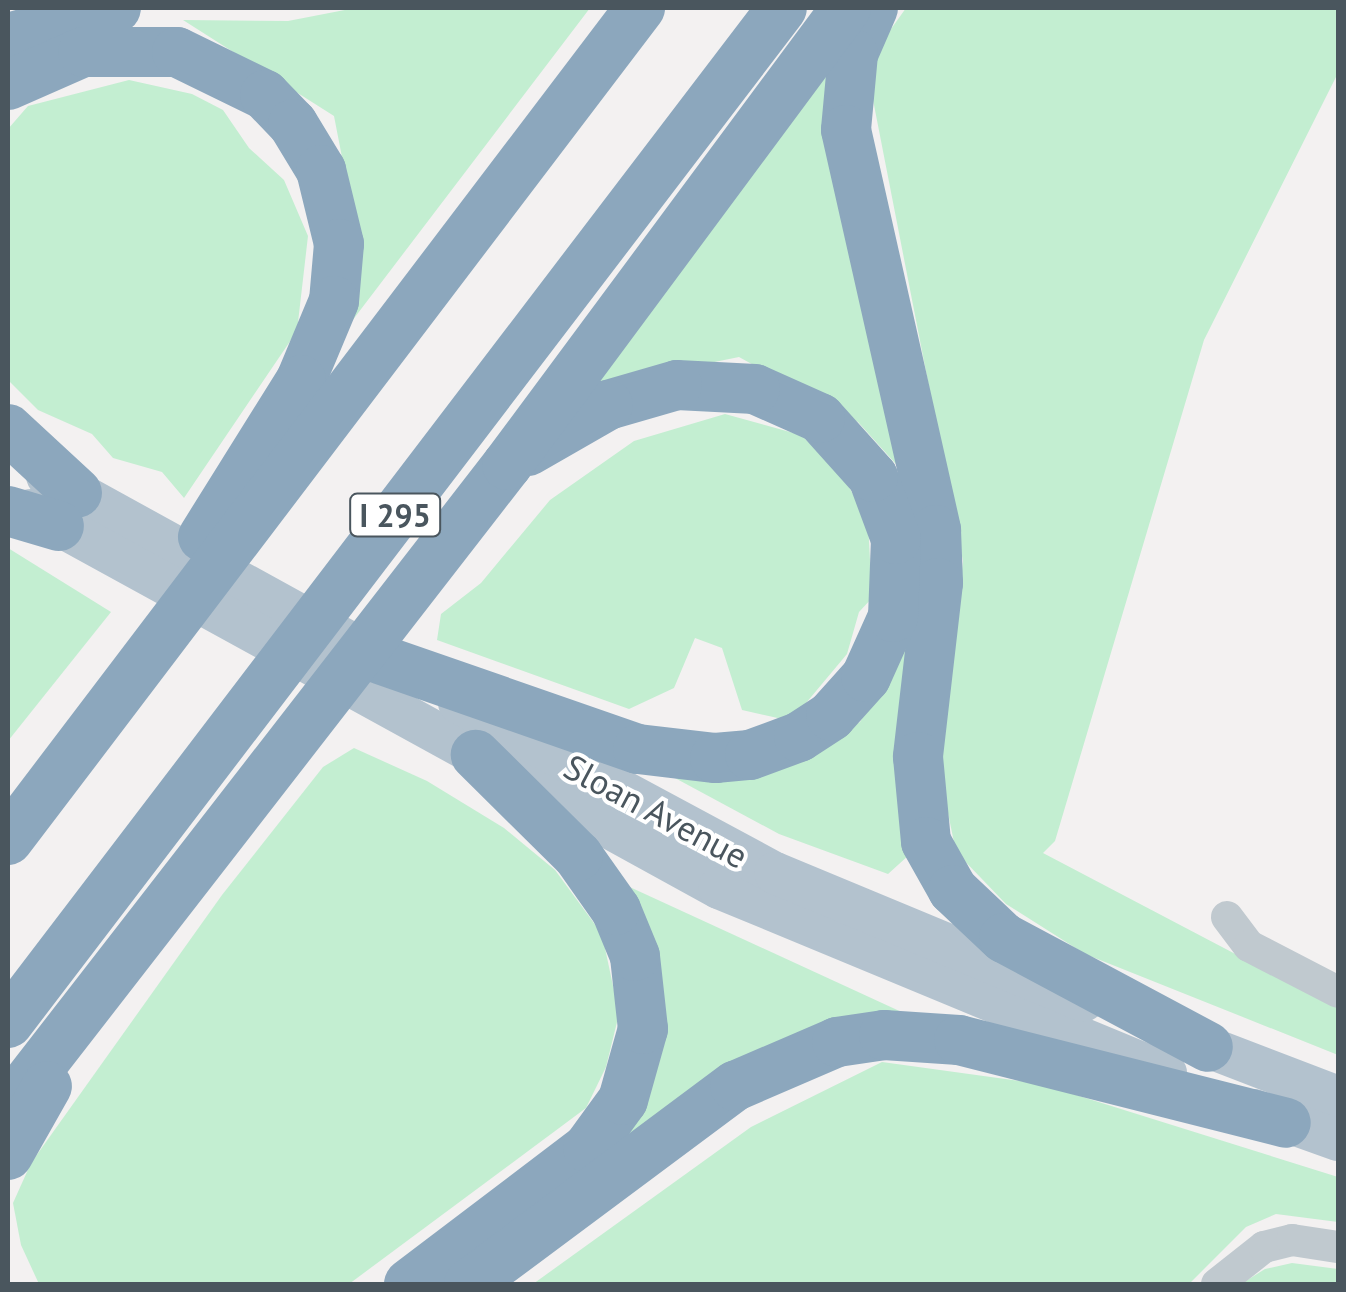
<!DOCTYPE html>
<style>
body{margin:0}
#map{position:relative;width:1346px;height:1292px;overflow:hidden;background:#f3f1f1;font-family:"PT Sans",sans-serif}
div>[style]{position:absolute}
.green>*{inset:0;background:#c3eed1}
.minor>*{height:32px;margin:-16px;padding:0 16px;transform-origin:16px;border-radius:16px;background:#c0c9cf}
.major>*{height:42px;margin:-21px;padding:0 21px;transform-origin:21px;border-radius:21px;background:#b3c2ce}
.highway>*{height:50px;margin:-25px;padding:0 25px;transform-origin:25px;border-radius:25px;background:#8ca7bd}
span{translate:-50% -50%;white-space:nowrap;text-align:center;line-height:1.15;-webkit-text-stroke:8px #fff;paint-order:stroke}
.shield-label span{padding:2px 8px;background:#fff;border:2px solid;border-radius:8px;-webkit-text-stroke-width:0}
.shield-label{font-size:32px;color:#4a565e;font-weight:700}
.street-label{font-size:35px;color:#4a565e}
.frame{position:absolute;inset:0;border:10px solid #4a565e;pointer-events:none}
</style>
<div id="map">
<div class="green">
<div style="clip-path:polygon(355px 8px,590px 8px,352px 321px,360px 250px,334px 116px,183px 20px,288px 21px)"></div>
<div style="clip-path:polygon(906px 8px,1338px 8px,1338px 73px,1204px 340px,1055px 841px,1043px 853px,1338px 1008px,1338px 1055px,1085px 954px,1006px 904px,956px 852px,940px 774px,963px 561px,866px 64px)"></div>
<div style="clip-path:polygon(828px 59px,904px 473px,858px 422px,739px 357px,587px 388px)"></div>
<div style="clip-path:polygon(129px 80px,192px 94px,223px 110px,249px 148px,284px 180px,308px 236px,297px 331px,184px 498px,162px 472px,113px 458px,92px 434px,38px 410px,8px 380px,8px 129px,28px 106px)"></div>
<div style="clip-path:polygon(725px 414px,801px 435px,842px 474px,868px 522px,872px 598px,859px 612px,847px 654px,791px 721px,742px 710px,722px 648px,695px 638px,674px 688px,629px 709px,437px 640px,441px 614px,481px 583px,550px 500px,634px 441px)"></div>
<div style="clip-path:polygon(8px 548px,111px 612px,8px 741px)"></div>
<div style="clip-path:polygon(917px 644px,909px 855px,888px 874px,779px 834px,649px 764px,762px 772px,860px 722px,901px 650px)"></div>
<div style="clip-path:polygon(354px 748px,427px 781px,504px 828px,555px 870px,602px 934px,619px 1014px,606px 1067px,586px 1108px,349px 1284px,39px 1284px,21px 1245px,13px 1203px,31px 1163px,222px 895px,323px 767px)"></div>
<div style="clip-path:polygon(621px 883px,919px 1020px,621px 1144px)"></div>
<div style="clip-path:polygon(882px 1062px,1041px 1084px,1338px 1177px,1338px 1222px,1276px 1214px,1246px 1227px,1189px 1284px,533px 1284px,751px 1127px)"></div>
<div style="clip-path:polygon(1292px 1263px,1338px 1269px,1338px 1284px,1241px 1284px,1265px 1269px)"></div>
</div>
<div class="minor">
<div style="left:1227px;top:917px;width:36px;rotate:53deg"></div>
<div style="left:1249px;top:946px;width:100px;rotate:27.3deg"></div>
<div style="left:1217px;top:1284px;width:60px;rotate:-38.2deg"></div>
<div style="left:1264px;top:1247px;width:29px;rotate:-14deg"></div>
<div style="left:1292px;top:1240px;width:47px;rotate:8.7deg"></div>
</div>
<div class="major">
<div style="left:47px;top:476px;width:394px;rotate:28.8deg"></div>
<div style="left:31px;top:510px;width:785px;rotate:28.79deg"></div>
<div style="left:719px;top:888px;width:484px;rotate:22.5deg"></div>
<div style="left:459px;top:703px;width:359px;rotate:28.3deg"></div>
<div style="left:775px;top:873px;width:334px;rotate:22.5deg"></div>
<div style="left:1179px;top:1036px;width:170px;rotate:21deg"></div>
<div style="left:1254px;top:1110px;width:89px;rotate:19.7deg"></div>
</div>
<div class="highway">
<div style="left:873px;top:8px;width:50px;rotate:113.5deg"></div>
<div style="left:853px;top:54px;width:76px;rotate:95.3deg"></div>
<div style="left:846px;top:130px;width:410px;rotate:77.3deg"></div>
<div style="left:936px;top:530px;width:53px;rotate:87.8deg"></div>
<div style="left:938px;top:583px;width:175px;rotate:96.6deg"></div>
<div style="left:918px;top:757px;width:85px;rotate:84.6deg"></div>
<div style="left:926px;top:842px;width:55px;rotate:60.6deg"></div>
<div style="left:953px;top:890px;width:70px;rotate:43.3deg"></div>
<div style="left:1004px;top:938px;width:231px;rotate:28.1deg"></div>
<div style="left:8px;top:38px;width:112px;rotate:-15.5deg"></div>
<div style="left:8px;top:85px;width:82px;rotate:-23.7deg"></div>
<div style="left:83px;top:52px;width:94px"></div>
<div style="left:177px;top:52px;width:98px;rotate:26deg"></div>
<div style="left:265px;top:95px;width:40px;rotate:46deg"></div>
<div style="left:293px;top:124px;width:54px;rotate:58.7deg"></div>
<div style="left:321px;top:170px;width:76px;rotate:76.3deg"></div>
<div style="left:339px;top:244px;width:57px;rotate:95deg"></div>
<div style="left:334px;top:301px;width:86px;rotate:112.7deg"></div>
<div style="left:301px;top:380px;width:185px;rotate:122deg"></div>
<div style="left:8px;top:429px;width:94px;rotate:42.8deg"></div>
<div style="left:8px;top:511px;width:53px;rotate:16.4deg"></div>
<div style="left:382px;top:660px;width:271px;rotate:19.2deg"></div>
<div style="left:638px;top:749px;width:78px;rotate:6.7deg"></div>
<div style="left:715px;top:758px;width:35px;rotate:-5deg"></div>
<div style="left:750px;top:755px;width:52px;rotate:-20.2deg"></div>
<div style="left:799px;top:737px;width:38px;rotate:-33deg"></div>
<div style="left:831px;top:716px;width:52px;rotate:-48.1deg"></div>
<div style="left:866px;top:677px;width:66px;rotate:-65.8deg"></div>
<div style="left:893px;top:617px;width:78px;rotate:-87.8deg"></div>
<div style="left:896px;top:539px;width:66px;rotate:-110.4deg"></div>
<div style="left:873px;top:477px;width:79px;rotate:-131.9deg"></div>
<div style="left:820px;top:418px;width:71px;rotate:-156deg"></div>
<div style="left:755px;top:389px;width:78px;rotate:-177.1deg"></div>
<div style="left:677px;top:385px;width:72px;rotate:163.8deg"></div>
<div style="left:608px;top:405px;width:92px;rotate:150.1deg"></div>
<div style="left:8px;top:840px;width:1045px;rotate:-52.78deg"></div>
<div style="left:8px;top:1023px;width:1276px;rotate:-52.67deg"></div>
<div style="left:8px;top:1108px;width:814px;rotate:-52.19deg"></div>
<div style="left:507px;top:465px;width:569px;rotate:-53.43deg"></div>
<div style="left:8px;top:1155px;width:79px;rotate:-60.5deg"></div>
<div style="left:409px;top:1284px;width:225px;rotate:-37.2deg"></div>
<div style="left:588px;top:1148px;width:59px;rotate:-53.9deg"></div>
<div style="left:623px;top:1100px;width:74px;rotate:-74.3deg"></div>
<div style="left:643px;top:1029px;width:73px;rotate:-96.3deg"></div>
<div style="left:635px;top:956px;width:50px;rotate:-112.4deg"></div>
<div style="left:616px;top:910px;width:66px;rotate:-125.1deg"></div>
<div style="left:578px;top:856px;width:144px;rotate:-135.3deg"></div>
<div style="left:469px;top:1284px;width:332px;rotate:-36.7deg"></div>
<div style="left:735px;top:1086px;width:111px;rotate:-23.3deg"></div>
<div style="left:837px;top:1042px;width:48px;rotate:-8.5deg"></div>
<div style="left:884px;top:1035px;width:75px;rotate:3.8deg"></div>
<div style="left:959px;top:1040px;width:337px;rotate:14.2deg"></div>
</div>
<div class="shield-label">
<span style="left:395px;top:515px">I 295</span>
</div>
<div class="street-label">
<span style="left:656px;top:811px;rotate:28deg">Sloan Avenue</span>
</div>
<div class="frame"></div>
</div>
